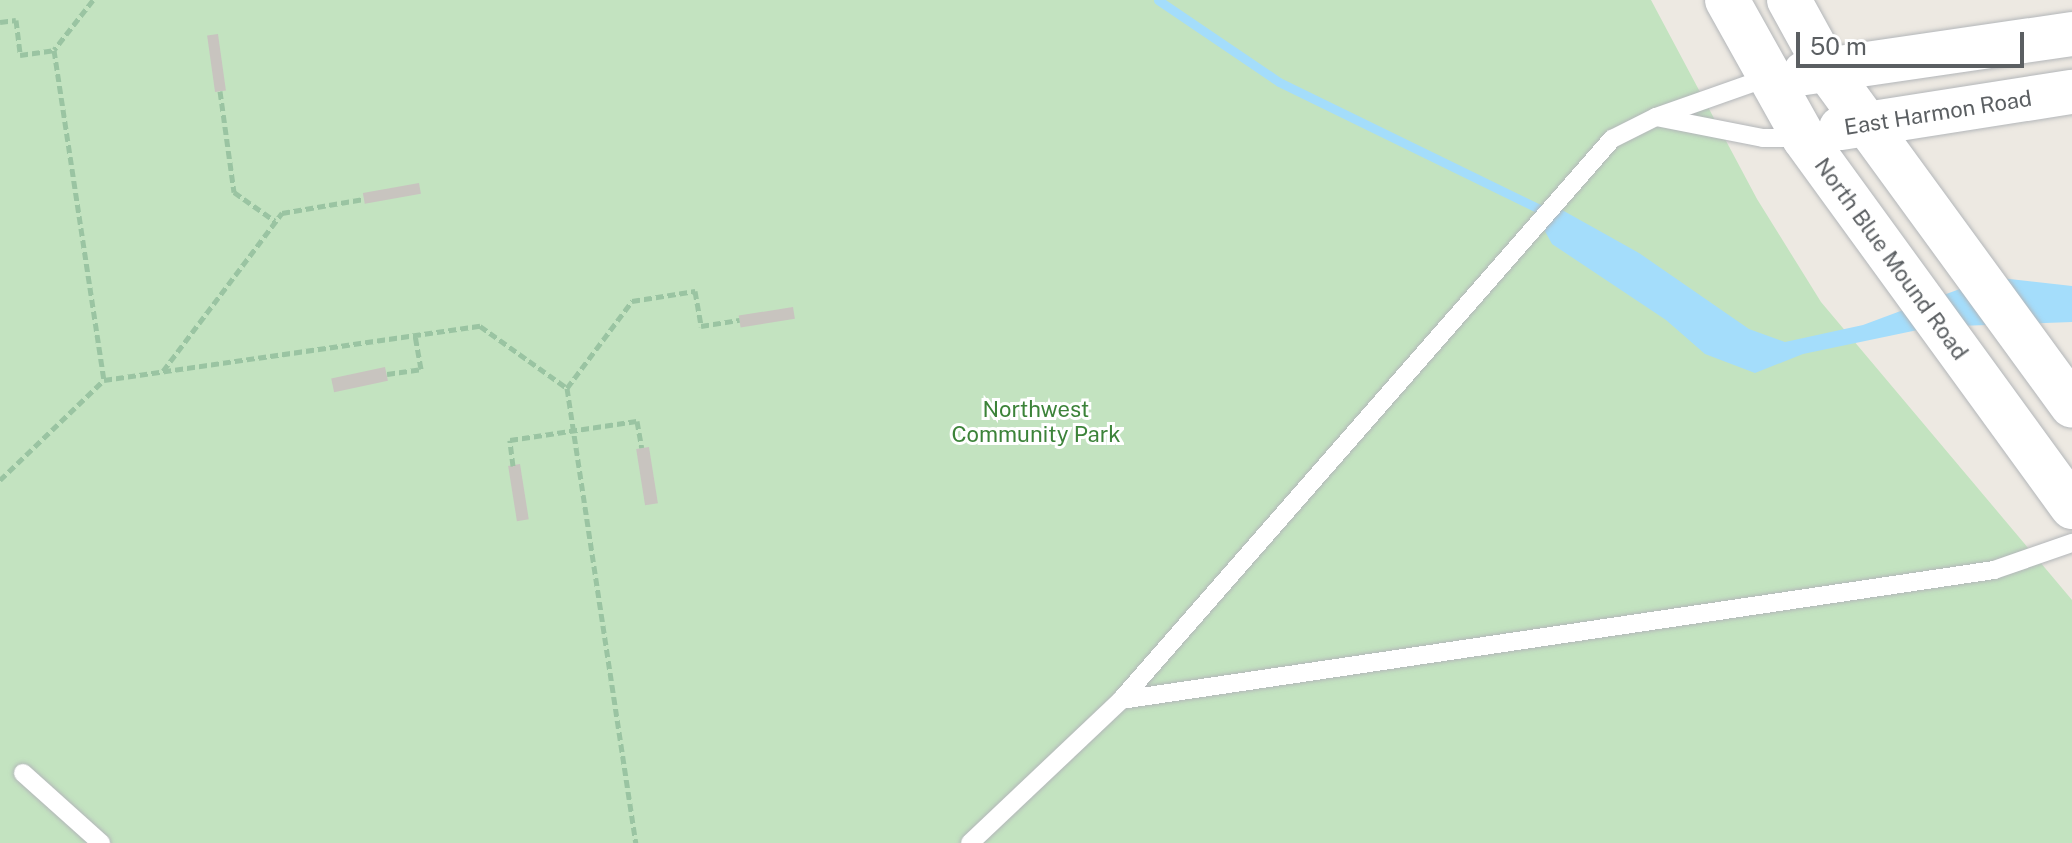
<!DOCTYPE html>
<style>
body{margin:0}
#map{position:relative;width:2072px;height:843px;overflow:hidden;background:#ede9e2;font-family:"Public Sans",sans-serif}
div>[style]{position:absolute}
.green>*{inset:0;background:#c3e3c0}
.water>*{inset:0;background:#a4ddfb}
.stream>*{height:9px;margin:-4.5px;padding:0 4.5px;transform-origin:4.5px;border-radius:4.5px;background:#a4ddfb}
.building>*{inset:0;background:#c8c4bf;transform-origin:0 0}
.path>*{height:5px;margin-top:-2.5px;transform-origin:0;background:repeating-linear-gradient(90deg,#9ac4a2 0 8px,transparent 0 12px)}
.roads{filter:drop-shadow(0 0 2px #b3b6b9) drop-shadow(0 0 2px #b3b6b9)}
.lane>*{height:18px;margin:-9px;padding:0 9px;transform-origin:9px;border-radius:9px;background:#fff}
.secondary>*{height:44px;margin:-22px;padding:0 22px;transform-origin:22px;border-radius:22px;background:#fff}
span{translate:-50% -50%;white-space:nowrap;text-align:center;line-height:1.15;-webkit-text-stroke:6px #fff;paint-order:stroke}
.street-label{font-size:22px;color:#5b5f62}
.park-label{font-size:22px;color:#3c8339}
.scale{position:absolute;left:1796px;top:32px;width:228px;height:36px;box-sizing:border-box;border:4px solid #5b5f62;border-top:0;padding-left:10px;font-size:24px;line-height:28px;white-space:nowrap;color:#5b5f62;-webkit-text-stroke:6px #fff;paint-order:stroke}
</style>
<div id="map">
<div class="green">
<div style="clip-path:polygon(0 0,1651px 0,1757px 199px,1821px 302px,2072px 600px,2072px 843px,0 843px)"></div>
</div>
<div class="water">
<div style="clip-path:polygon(1546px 201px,1639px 253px,1749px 329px,1785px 342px,1863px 325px,1992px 277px,2072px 286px,2072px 322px,1932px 327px,1803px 354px,1755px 373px,1705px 354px,1666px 320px,1552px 244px,1536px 215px)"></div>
</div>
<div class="stream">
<div style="left:1158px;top:0;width:146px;rotate:34.1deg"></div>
<div style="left:1279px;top:82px;width:298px;rotate:26deg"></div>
</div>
<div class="building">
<div style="left:218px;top:34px;width:57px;height:11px;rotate:82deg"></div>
<div style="left:419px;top:183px;width:11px;height:57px;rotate:80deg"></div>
<div style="left:793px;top:307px;width:12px;height:55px;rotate:81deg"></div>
<div style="left:385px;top:367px;width:14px;height:55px;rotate:78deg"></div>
<div style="left:649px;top:447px;width:57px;height:13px;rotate:81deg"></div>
<div style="left:520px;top:464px;width:56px;height:12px;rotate:81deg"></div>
</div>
<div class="path">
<div style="left:93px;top:0;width:63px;rotate:128deg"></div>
<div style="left:54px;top:50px;width:334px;rotate:81.4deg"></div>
<div style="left:0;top:22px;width:16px;rotate:-7deg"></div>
<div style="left:16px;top:20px;width:35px;rotate:83deg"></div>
<div style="left:20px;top:55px;width:34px;rotate:-8deg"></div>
<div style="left:220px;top:91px;width:102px;rotate:82.1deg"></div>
<div style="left:234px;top:192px;width:50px;rotate:35.3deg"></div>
<div style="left:163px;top:371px;width:198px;rotate:-53deg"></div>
<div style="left:282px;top:213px;width:83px;rotate:-9.7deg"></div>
<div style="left:387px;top:374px;width:34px;rotate:-8deg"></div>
<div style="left:421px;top:369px;width:35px;rotate:-100deg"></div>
<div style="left:567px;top:388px;width:109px;rotate:-53.2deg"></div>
<div style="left:632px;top:301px;width:64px;rotate:-9deg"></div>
<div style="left:695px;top:291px;width:36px;rotate:80deg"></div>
<div style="left:701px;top:326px;width:39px;rotate:-9deg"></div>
<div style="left:513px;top:466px;width:26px;rotate:-97deg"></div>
<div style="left:510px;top:440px;width:128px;rotate:-8.5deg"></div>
<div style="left:637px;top:421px;width:27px;rotate:80deg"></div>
<div style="left:0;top:480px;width:144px;rotate:-43.9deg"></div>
<div style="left:104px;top:380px;width:380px;rotate:-8.2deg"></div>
<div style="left:480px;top:326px;width:107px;rotate:35.5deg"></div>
<div style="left:567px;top:388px;width:460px;rotate:81.4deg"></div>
</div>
<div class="roads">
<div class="lane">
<div style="left:1656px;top:117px;width:109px;rotate:11.1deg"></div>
<div style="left:1763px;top:138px;width:40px"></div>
<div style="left:1121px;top:700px;width:746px;rotate:-48.81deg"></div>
<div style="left:1612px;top:139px;width:49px;rotate:-26.6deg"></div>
<div style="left:1656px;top:117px;width:118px;rotate:-19.4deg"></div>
<div style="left:23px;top:773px;width:105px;rotate:41.9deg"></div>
<div style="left:970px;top:843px;width:208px;rotate:-43.4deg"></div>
<div style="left:1121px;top:700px;width:883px;rotate:-8.47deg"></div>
<div style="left:1994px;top:570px;width:83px;rotate:-19.1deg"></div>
</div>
<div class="secondary">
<div style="left:1727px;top:0;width:158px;rotate:60.8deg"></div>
<div style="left:1804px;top:138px;width:456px;rotate:54deg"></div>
<div style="left:1789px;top:0;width:81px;rotate:61.2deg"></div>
<div style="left:1828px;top:71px;width:414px;rotate:53.9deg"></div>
<div style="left:1805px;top:73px;width:270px;rotate:-8.3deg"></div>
<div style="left:1841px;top:128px;width:234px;rotate:-8.9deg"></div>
</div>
</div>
<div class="street-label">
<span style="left:1938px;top:113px;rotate:-9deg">East Harmon Road</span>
<span style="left:1891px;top:259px;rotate:54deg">North Blue Mound Road</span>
</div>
<div class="park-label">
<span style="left:1036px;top:422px">Northwest<br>Community Park</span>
</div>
<div class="scale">50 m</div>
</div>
